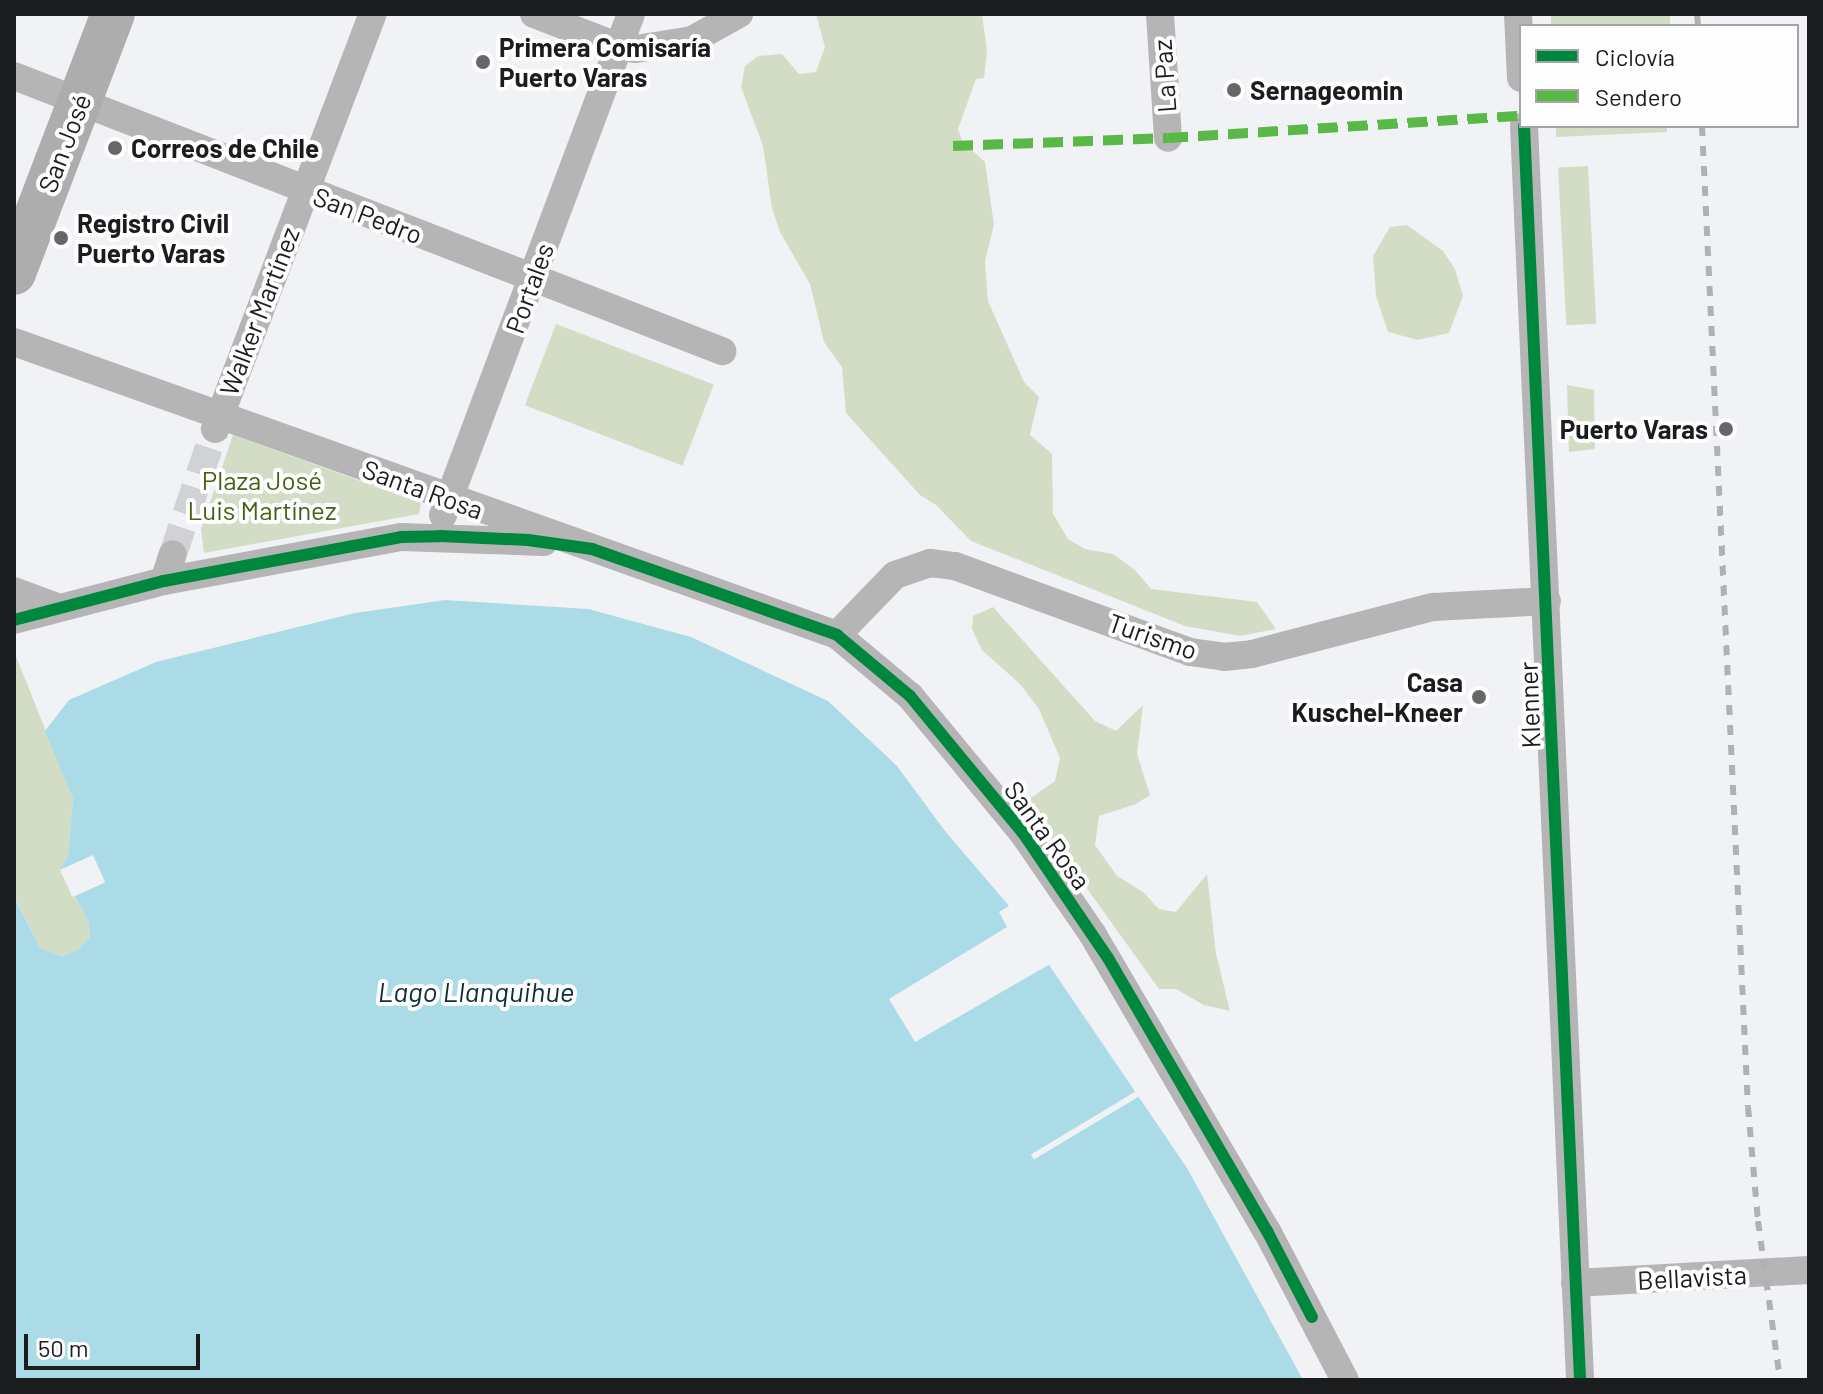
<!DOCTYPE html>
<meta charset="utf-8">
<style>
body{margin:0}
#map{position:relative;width:1823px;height:1394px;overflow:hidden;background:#f0f2f5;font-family:Barlow,sans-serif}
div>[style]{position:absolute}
.green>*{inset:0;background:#d3ddc6;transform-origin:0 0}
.water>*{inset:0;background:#abdbe6}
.pier>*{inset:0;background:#f0f2f5;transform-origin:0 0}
.minor-tunnel>*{height:28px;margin-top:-14px;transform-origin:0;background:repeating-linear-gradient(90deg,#d0d2d5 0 28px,transparent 0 42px)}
.minor>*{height:28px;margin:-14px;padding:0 14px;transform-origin:14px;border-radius:14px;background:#b6b5b5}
.primary>*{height:44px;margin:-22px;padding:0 22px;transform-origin:22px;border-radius:22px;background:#aeadae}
.rail>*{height:6px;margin-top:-3px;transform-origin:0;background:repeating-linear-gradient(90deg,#b0b1b2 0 10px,transparent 0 20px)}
.quiet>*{height:10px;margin-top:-5px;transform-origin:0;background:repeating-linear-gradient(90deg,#58b947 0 20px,transparent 0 30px)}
.cycleway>*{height:12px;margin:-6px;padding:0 6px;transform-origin:6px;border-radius:6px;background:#00873e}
.dots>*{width:22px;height:22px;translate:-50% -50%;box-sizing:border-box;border:4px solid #fefefe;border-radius:50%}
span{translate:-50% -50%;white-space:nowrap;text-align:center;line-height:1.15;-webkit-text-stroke:8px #fefefe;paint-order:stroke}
.poi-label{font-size:26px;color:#1b1c1e;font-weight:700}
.left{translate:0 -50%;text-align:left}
.right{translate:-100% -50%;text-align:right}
.street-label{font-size:26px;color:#1b1c1e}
.park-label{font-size:26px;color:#495e14}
.water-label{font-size:28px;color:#0c2e35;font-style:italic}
.frame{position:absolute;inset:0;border:16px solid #1b1c1e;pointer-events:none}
.legend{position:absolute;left:1519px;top:24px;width:280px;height:104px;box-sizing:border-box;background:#fefefe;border:2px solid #a3a4a4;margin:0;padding:10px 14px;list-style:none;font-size:24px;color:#1b1c1e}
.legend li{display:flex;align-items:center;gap:16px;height:40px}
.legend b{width:40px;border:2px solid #a3a4a4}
.scale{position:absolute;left:24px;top:1334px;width:176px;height:36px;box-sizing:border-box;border:4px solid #1b1c1e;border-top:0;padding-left:10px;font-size:24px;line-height:28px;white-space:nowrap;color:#1b1c1e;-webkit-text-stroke:6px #fefefe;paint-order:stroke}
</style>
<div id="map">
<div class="green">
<div style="clip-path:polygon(816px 14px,982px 14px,987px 51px,984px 78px,976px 79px,958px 129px,962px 141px,985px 162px,994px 225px,985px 261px,988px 301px,1024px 382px,1039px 397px,1030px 435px,1052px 454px,1053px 514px,1068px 539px,1085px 549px,1113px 554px,1135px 570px,1151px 589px,1257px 602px,1276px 629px,1240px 636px,1185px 626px,971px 541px,936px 505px,920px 495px,846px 413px,842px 367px,824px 342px,810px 284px,780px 232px,772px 208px,763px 146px,741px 87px,745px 66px,758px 56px,782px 54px,799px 74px,816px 72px,825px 47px)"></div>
<div style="left:1551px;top:14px;width:119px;height:12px"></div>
<div style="clip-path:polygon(1556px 126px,1667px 126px,1667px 132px,1556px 137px)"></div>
<div style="left:1588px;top:166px;width:158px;height:30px;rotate:87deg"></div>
<div style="clip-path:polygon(1407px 225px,1443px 251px,1455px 269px,1463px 296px,1449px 333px,1418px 340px,1388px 332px,1376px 296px,1373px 256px,1390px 227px)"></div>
<div style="left:556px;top:324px;width:169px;height:87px;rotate:21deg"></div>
<div style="clip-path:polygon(1567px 385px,1594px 390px,1595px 449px,1569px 452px)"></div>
<div style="clip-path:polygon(233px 435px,421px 503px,419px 514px,204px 553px,201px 529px)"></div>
<div style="clip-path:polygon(993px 607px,1095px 721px,1116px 731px,1143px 705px,1137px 754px,1150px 795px,1136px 804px,1099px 816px,1095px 845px,1117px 876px,1143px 892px,1159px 909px,1176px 912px,1207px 874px,1216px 954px,1230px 1011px,1204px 1005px,1176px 989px,1159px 989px,1025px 802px,1055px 781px,1060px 758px,1039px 709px,1020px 684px,982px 650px,972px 629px,973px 616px)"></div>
<div style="clip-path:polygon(14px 651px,73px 799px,68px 855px,60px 871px,88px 920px,90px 938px,77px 950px,60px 956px,41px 949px,14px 896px)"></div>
</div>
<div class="water">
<div style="clip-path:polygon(445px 600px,588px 609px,691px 637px,828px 701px,897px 766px,945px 831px,1009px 906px,1187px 1168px,1303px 1380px,14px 1380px,14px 897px,41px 949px,61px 956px,77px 950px,90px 938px,88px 920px,60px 870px,68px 855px,73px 799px,45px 731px,69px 700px,156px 662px,355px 613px)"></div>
</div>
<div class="pier">
<div style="left:93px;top:855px;width:30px;height:36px;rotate:66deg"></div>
<div style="clip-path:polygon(1012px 904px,1052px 963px,915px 1042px,889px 999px,1007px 927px,999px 912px)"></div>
<div style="left:1138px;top:1090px;width:6px;height:125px;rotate:59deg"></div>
</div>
<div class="minor-tunnel">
<div style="left:173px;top:554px;width:132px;rotate:-71.4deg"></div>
</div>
<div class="minor">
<div style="left:534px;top:14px;width:91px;rotate:21.2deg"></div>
<div style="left:619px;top:47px;width:17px;rotate:7deg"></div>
<div style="left:636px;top:49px;width:57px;rotate:-9.1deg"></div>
<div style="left:692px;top:40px;width:54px;rotate:-29deg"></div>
<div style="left:1160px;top:14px;width:124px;rotate:86.3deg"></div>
<div style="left:1518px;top:14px;width:64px;rotate:87.3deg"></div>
<div style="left:14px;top:76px;width:760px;rotate:21.23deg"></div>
<div style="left:1524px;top:126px;width:1255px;rotate:87.44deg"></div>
<div style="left:14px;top:342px;width:874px;rotate:19.6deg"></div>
<div style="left:837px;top:635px;width:95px;rotate:39.9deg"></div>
<div style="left:910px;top:696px;width:178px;rotate:50.5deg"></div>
<div style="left:1023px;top:833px;width:124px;rotate:55.5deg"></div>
<div style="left:1093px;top:935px;width:343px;rotate:59.6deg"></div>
<div style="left:1267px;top:1231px;width:168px;rotate:62.4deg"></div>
<div style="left:215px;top:429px;width:444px;rotate:-69.2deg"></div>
<div style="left:443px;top:515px;width:535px;rotate:-69.43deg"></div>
<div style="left:164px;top:581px;width:28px;rotate:-72deg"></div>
<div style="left:14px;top:591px;width:46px;rotate:20.4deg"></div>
<div style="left:14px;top:620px;width:155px;rotate:-14.6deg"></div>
<div style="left:164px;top:581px;width:241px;rotate:-10.5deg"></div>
<div style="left:401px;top:537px;width:143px;rotate:2deg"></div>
<div style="left:837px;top:635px;width:83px;rotate:-46deg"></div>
<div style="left:895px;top:575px;width:37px;rotate:-19deg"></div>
<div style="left:930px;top:563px;width:25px;rotate:7deg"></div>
<div style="left:955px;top:566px;width:250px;rotate:20.1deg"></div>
<div style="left:1190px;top:652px;width:34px;rotate:8deg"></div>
<div style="left:1224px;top:657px;width:28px;rotate:-6deg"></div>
<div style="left:1252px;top:654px;width:187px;rotate:-14.6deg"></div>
<div style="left:1433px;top:607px;width:114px;rotate:-3deg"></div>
<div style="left:1575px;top:1283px;width:234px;rotate:-3.2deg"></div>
</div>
<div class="primary">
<div style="left:14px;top:273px;width:277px;rotate:-69.1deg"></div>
</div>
<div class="rail">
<div style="left:1697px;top:14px;width:12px;rotate:85deg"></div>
<div style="left:1702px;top:126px;width:982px;rotate:87.32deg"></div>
<div style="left:1748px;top:1107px;width:114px;rotate:85deg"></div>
<div style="left:1758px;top:1221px;width:161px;rotate:82.1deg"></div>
</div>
<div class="quiet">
<div style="left:953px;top:146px;width:215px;rotate:-2.1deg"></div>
<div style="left:1168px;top:138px;width:354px;rotate:-3.6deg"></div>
</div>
<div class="cycleway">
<div style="left:1524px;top:126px;width:1255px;rotate:87.44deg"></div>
<div style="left:14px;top:620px;width:155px;rotate:-14.6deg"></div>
<div style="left:164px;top:581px;width:241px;rotate:-10.5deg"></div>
<div style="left:401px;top:537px;width:39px;rotate:-1deg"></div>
<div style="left:440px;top:536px;width:88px;rotate:2.6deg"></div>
<div style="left:528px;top:540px;width:65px;rotate:8deg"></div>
<div style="left:592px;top:549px;width:260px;rotate:19.3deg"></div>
<div style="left:837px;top:635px;width:95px;rotate:39.9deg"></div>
<div style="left:910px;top:696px;width:178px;rotate:50.5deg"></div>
<div style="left:1023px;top:833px;width:151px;rotate:55.8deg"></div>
<div style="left:1108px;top:958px;width:316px;rotate:59.8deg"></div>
<div style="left:1267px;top:1231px;width:97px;rotate:62.4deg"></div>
</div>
<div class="dots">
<div style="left:483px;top:62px;background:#666769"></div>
<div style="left:1234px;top:90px;background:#666769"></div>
<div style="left:115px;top:148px;background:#666769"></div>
<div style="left:61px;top:238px;background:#666769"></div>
<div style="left:1726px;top:429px;background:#666769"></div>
<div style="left:1479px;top:697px;background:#666769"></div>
</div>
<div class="poi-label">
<span class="left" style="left:499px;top:62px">Primera Comisaría<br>Puerto Varas</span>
<span class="left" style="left:1250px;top:90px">Sernageomin</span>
<span class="left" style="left:131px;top:148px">Correos de Chile</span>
<span class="left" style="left:77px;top:238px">Registro Civil<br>Puerto Varas</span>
<span class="right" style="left:1708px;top:429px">Puerto Varas</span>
<span class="right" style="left:1463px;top:697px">Casa<br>Kuschel-Kneer</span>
</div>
<div class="street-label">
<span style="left:1164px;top:76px;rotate:-94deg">La Paz</span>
<span style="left:64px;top:143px;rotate:-69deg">San José</span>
<span style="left:368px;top:215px;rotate:21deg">San Pedro</span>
<span style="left:529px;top:288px;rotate:-70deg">Portales</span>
<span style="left:259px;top:311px;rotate:-69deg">Walker Martínez</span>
<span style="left:423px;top:489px;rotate:20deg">Santa Rosa</span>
<span style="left:1153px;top:636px;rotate:19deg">Turismo</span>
<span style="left:1529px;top:705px;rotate:-92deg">Klenner</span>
<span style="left:1048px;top:835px;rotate:54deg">Santa Rosa</span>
<span style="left:1692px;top:1277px;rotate:-3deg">Bellavista</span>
</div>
<div class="park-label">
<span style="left:262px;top:495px">Plaza José<br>Luis Martínez</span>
</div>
<div class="water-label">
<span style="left:476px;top:991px">Lago Llanquihue</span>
</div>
<div class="frame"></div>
<ul class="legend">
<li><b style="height:10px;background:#00873e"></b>Ciclovía</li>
<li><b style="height:10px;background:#58b947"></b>Sendero</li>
</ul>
<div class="scale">50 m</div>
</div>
